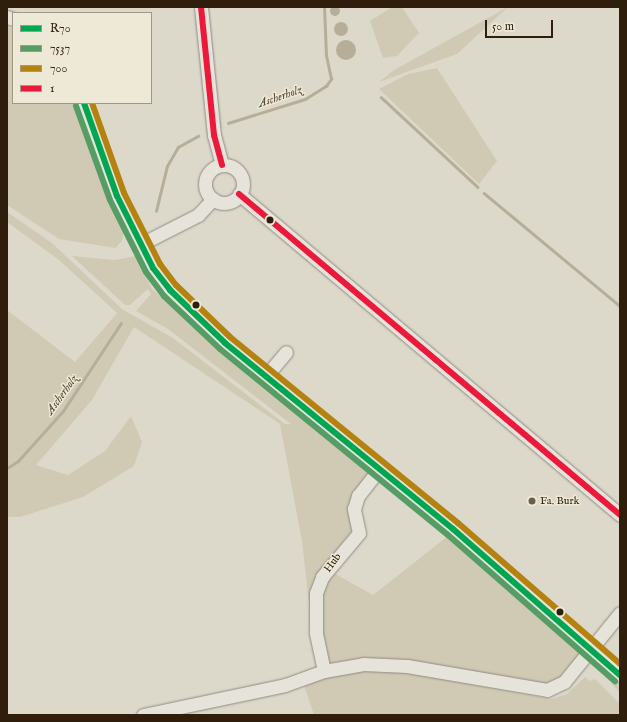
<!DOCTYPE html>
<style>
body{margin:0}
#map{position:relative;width:627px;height:722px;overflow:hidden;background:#ddd9ca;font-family:"IM FELL English",serif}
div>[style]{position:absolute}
.green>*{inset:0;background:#d0cab5}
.water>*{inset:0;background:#b7ae99}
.round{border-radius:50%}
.stream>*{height:2.5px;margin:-1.25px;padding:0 1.25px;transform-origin:1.25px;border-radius:1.25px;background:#b7ae99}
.roads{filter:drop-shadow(0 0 1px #908b80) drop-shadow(0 0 1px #908b80)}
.minor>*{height:13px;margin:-6.5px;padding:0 6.5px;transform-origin:6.5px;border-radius:6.5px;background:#e6e3db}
.minor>.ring{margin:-6.5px;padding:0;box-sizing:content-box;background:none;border:13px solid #e6e3db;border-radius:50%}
.bus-1>*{height:6px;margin:-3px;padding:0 3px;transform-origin:3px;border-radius:3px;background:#00a651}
.bus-2>*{height:6px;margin:-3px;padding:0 3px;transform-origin:3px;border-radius:3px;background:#569c65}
.bus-3>*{height:6px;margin:-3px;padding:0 3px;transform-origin:3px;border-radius:3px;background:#b58210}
.bus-4>*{height:6px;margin:-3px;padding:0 3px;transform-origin:3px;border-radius:3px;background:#ec193b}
.dots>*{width:11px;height:11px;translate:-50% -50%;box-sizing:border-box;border:2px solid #eee9d7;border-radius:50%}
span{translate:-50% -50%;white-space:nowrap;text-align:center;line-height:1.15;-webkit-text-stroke:3px #eee9d7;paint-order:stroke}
.poi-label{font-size:11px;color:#2f1e0b}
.left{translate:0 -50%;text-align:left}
.street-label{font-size:11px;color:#2f1e0b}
.water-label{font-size:12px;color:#594a35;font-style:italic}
.frame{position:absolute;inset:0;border:8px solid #2f1e0b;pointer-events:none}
.legend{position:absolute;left:12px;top:12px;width:140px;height:92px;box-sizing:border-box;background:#eee9d7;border:1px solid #a29885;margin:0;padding:5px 7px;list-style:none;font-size:12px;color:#2f1e0b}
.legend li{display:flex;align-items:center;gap:8px;height:20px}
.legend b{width:20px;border:1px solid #a29885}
.scale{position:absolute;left:485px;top:20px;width:68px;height:18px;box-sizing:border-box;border:2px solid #2f1e0b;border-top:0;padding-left:5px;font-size:12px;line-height:14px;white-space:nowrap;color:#2f1e0b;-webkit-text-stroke:3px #eee9d7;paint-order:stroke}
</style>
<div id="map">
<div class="green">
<div style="clip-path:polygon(392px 7px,402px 7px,419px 33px,397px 56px,383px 58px,370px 21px)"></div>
<div style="clip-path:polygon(508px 7px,457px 54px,379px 82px,394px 70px)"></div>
<div style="clip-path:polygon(7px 27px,13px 28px,13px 103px,77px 103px,124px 232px,122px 241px,115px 248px,59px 239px,7px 205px)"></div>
<div style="clip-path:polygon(437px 68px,497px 161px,479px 184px,379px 89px,408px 74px)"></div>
<div style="clip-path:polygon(7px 212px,52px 243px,122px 309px,173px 338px,285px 424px,291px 424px,168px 329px,136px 311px,151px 294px,148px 289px,130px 305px,125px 305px,72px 256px,115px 260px,136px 256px,152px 289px,369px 474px,351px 515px,351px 531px,330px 561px,311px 622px,302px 541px,280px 424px,134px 327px,92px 400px,36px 465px,68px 475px,105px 451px,131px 416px,142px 442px,134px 466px,83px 497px,20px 517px,7px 517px,7px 310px,75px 362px,117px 313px,59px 260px,7px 222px)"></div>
<div style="clip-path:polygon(448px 536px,582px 654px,558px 681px,548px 688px,378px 658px,329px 664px,318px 627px,324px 581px,332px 572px,373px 595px)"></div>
<div style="clip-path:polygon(376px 667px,552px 699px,567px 694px,585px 677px,589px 681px,595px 679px,620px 704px,620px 715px,314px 715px,304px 685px,326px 674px)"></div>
<div style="clip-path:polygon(607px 671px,620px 687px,620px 693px,604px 675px)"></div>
</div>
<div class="water">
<div class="round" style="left:330px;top:6px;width:10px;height:10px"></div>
<div class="round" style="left:334px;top:22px;width:14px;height:14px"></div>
<div class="round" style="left:336px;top:40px;width:20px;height:20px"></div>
</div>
<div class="stream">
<div style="left:381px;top:97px;width:132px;rotate:42.9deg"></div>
<div style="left:228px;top:123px;width:81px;rotate:-17.3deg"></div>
<div style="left:305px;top:99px;width:25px;rotate:-32deg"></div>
<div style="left:326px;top:86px;width:9px;rotate:-54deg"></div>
<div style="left:331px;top:79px;width:24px;rotate:-102deg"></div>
<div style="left:326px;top:56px;width:49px;rotate:-92.3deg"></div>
<div style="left:484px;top:193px;width:177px;rotate:39.7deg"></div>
<div style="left:156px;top:211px;width:46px;rotate:-76.3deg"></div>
<div style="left:167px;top:166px;width:22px;rotate:-60deg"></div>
<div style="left:178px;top:147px;width:23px;rotate:-29deg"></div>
<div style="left:7px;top:468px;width:13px;rotate:-32deg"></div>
<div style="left:18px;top:461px;width:67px;rotate:-48deg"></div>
<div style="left:63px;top:411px;width:105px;rotate:-56.6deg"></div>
</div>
<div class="roads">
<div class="minor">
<div style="left:201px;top:7px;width:129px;rotate:84.2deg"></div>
<div style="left:214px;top:135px;width:31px;rotate:75deg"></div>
<div style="left:7px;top:17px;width:6px;rotate:18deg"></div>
<div style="left:84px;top:103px;width:99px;rotate:70.5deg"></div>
<div style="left:117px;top:196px;width:80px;rotate:63.4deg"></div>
<div style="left:153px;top:268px;width:28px;rotate:52deg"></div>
<div style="left:170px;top:290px;width:76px;rotate:43.9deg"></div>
<div style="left:225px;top:343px;width:294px;rotate:39.2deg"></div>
<div style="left:453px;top:529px;width:222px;rotate:41.2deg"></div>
<div class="ring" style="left:205px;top:165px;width:25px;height:25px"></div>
<div style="left:239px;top:194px;width:498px;rotate:40.1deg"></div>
<div style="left:141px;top:244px;width:64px;rotate:-27deg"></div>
<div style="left:198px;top:215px;width:22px;rotate:-47deg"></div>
<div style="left:266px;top:376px;width:31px;rotate:-50deg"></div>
<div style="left:324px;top:671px;width:40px;rotate:-102deg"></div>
<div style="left:316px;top:632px;width:39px;rotate:-90deg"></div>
<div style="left:316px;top:593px;width:17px;rotate:-69deg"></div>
<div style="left:322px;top:577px;width:57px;rotate:-49.9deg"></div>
<div style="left:359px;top:533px;width:25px;rotate:-102deg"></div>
<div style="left:354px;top:509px;width:14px;rotate:-73deg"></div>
<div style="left:358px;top:496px;width:36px;rotate:-52deg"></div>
<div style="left:143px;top:715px;width:145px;rotate:-11.9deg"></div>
<div style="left:285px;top:685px;width:41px;rotate:-19.7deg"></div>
<div style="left:324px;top:671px;width:40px;rotate:-10deg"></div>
<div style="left:363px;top:664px;width:44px;rotate:2.6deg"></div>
<div style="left:407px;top:666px;width:142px;rotate:9.7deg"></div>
<div style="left:547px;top:690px;width:19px;rotate:-25deg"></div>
<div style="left:564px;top:682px;width:89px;rotate:-50.9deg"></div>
</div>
</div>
<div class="bus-1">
<div style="left:84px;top:103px;width:99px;rotate:70.5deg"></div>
<div style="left:117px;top:196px;width:80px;rotate:63.4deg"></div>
<div style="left:153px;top:268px;width:28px;rotate:52deg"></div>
<div style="left:170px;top:290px;width:76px;rotate:43.9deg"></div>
<div style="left:225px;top:343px;width:294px;rotate:39.2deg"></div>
<div style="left:453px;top:529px;width:222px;rotate:41.2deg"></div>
</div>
<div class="bus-2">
<div style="left:76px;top:106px;width:100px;rotate:70.1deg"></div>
<div style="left:110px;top:200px;width:80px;rotate:63.4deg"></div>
<div style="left:146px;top:272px;width:30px;rotate:53deg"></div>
<div style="left:164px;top:296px;width:77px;rotate:43.4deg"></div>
<div style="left:220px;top:349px;width:294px;rotate:39.2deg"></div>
<div style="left:448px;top:535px;width:222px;rotate:41.2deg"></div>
</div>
<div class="bus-3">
<div style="left:92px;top:103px;width:96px;rotate:70.4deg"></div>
<div style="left:124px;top:193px;width:80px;rotate:63.1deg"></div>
<div style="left:160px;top:264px;width:26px;rotate:53deg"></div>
<div style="left:176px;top:285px;width:75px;rotate:43.9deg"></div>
<div style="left:230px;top:337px;width:294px;rotate:39.2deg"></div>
<div style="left:458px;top:523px;width:215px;rotate:41deg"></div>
</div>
<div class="bus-4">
<div style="left:201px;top:7px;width:129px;rotate:84.2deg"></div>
<div style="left:214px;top:135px;width:31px;rotate:75deg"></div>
<div style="left:239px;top:194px;width:498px;rotate:40.1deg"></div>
</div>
<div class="dots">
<div style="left:270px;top:220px;background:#2f1e0b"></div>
<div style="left:196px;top:305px;background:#2f1e0b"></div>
<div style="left:532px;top:501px;background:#6c5f4e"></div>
<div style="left:560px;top:612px;background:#2f1e0b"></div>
</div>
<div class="poi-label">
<span class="left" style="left:540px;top:501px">Fa. Burk</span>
</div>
<div class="street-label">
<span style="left:333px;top:563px;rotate:-54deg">Hub</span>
</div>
<div class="water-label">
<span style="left:280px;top:97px;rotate:-19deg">Ascherholz</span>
<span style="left:62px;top:395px;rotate:-54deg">Ascherholz</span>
</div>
<div class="frame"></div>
<ul class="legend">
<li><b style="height:5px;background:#00a651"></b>R70</li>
<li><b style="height:5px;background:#569c65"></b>7537</li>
<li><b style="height:5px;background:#b58210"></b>700</li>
<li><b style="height:5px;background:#ec193b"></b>1</li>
</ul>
<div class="scale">50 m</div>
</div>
